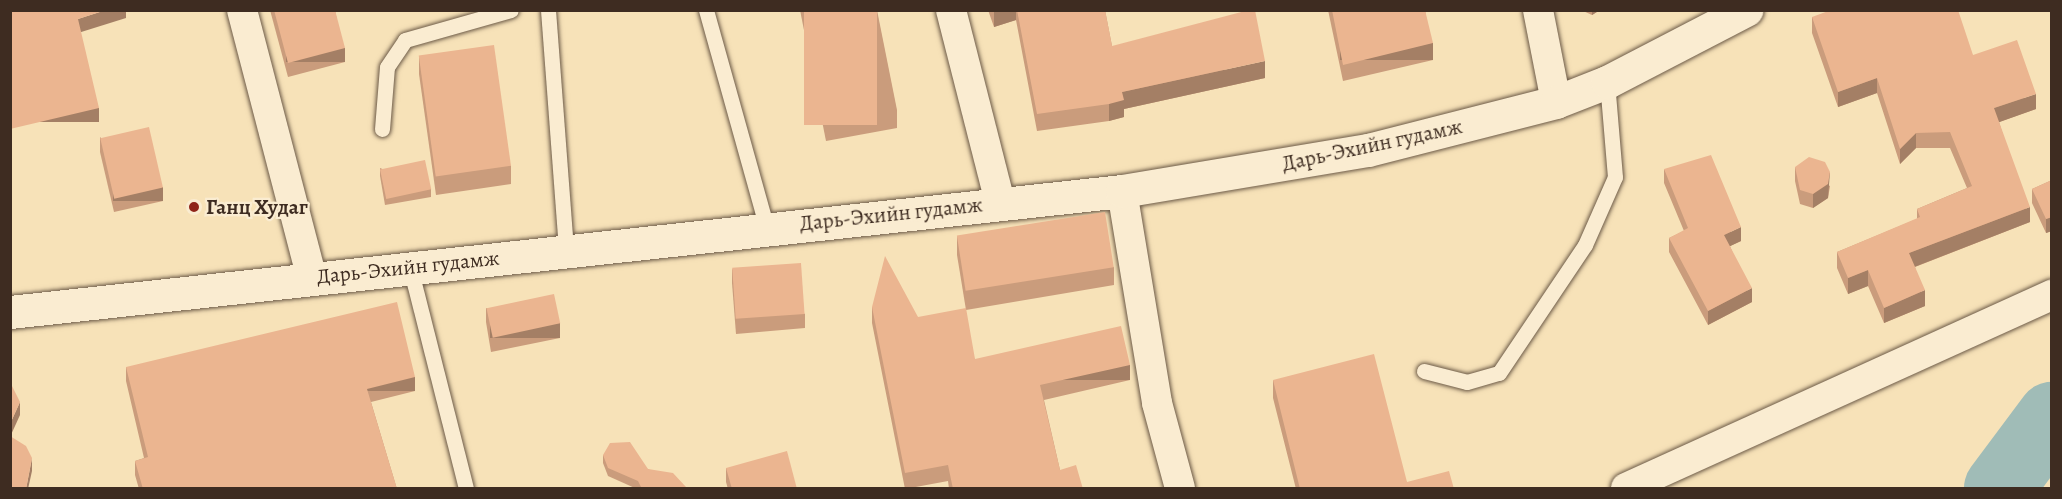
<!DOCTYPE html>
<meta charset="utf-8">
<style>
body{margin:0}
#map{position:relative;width:2062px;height:499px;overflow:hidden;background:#f7e2b8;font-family:Alegreya,serif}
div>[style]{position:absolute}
.river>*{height:70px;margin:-35px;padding:0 35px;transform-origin:35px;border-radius:35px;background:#a0bcb7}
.roads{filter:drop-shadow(0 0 2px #6c5a47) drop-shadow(0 0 2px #6c5a47)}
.lane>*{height:15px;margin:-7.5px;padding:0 7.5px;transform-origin:7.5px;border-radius:7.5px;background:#faecd1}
.street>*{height:30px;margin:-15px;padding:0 15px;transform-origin:15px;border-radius:15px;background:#faecd1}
.secondary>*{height:33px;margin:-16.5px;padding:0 16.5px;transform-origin:16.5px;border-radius:16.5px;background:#faecd1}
.wall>*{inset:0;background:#ca9c7c}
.shaded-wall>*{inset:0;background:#a47f65;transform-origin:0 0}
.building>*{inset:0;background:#ebb590;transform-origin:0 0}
.dots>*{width:16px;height:16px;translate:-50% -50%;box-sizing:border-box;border:3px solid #faecd1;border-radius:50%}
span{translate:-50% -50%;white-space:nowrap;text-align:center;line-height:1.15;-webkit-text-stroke:4.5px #faecd1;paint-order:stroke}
.street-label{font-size:21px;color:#3e2c21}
.poi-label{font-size:21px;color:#3e2c21;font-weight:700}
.left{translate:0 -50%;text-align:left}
.frame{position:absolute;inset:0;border:12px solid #3e2c21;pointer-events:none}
</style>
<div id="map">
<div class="river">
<div style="left:1999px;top:488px;width:89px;rotate:-53.3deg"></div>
</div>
<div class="roads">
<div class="lane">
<div style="left:548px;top:10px;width:241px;rotate:85.7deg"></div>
<div style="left:706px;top:10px;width:226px;rotate:74.4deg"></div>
<div style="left:382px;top:129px;width:62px;rotate:-85.4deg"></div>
<div style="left:387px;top:67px;width:32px;rotate:-56deg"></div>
<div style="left:405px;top:40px;width:110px;rotate:-15.8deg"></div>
<div style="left:410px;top:267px;width:228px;rotate:75.8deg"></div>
<div style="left:1424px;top:371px;width:44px;rotate:14.3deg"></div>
<div style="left:1467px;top:382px;width:33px;rotate:-16deg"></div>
<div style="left:1499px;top:373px;width:154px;rotate:-56.1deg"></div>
<div style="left:1585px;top:245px;width:74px;rotate:-66.2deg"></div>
<div style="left:1615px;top:177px;width:95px;rotate:-94.8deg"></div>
</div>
<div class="street">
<div style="left:242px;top:10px;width:277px;rotate:75.4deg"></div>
<div style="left:951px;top:10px;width:198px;rotate:75.7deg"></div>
<div style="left:1538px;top:10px;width:94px;rotate:78.9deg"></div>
<div style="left:1122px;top:191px;width:215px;rotate:80.6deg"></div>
<div style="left:1157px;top:403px;width:88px;rotate:74.9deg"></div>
<div style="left:1626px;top:488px;width:468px;rotate:-24.4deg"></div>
</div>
<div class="secondary">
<div style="left:10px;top:312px;width:1119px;rotate:-6.21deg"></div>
<div style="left:1122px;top:191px;width:249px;rotate:-9.5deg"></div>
<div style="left:1368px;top:150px;width:194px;rotate:-14.3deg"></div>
<div style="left:1556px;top:102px;width:55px;rotate:-21.4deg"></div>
<div style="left:1607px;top:82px;width:157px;rotate:-27.4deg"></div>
</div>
</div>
<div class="wall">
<div style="clip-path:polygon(270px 10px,335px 10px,345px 62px,288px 77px)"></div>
<div style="clip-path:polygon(800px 10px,877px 10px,897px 110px,897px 128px,826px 141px)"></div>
<div style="clip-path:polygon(988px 10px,1105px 10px,1112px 46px,1265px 78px,1124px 109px,1124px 117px,1109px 121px,1037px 131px,1016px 20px,994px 27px)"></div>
<div style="clip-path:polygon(1328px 10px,1425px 10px,1433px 60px,1343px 81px)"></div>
<div style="clip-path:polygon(1581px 10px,1600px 10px,1592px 15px)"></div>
<div style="clip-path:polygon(1812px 17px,1973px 55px,2036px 109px,1999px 122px,2030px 222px,1915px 267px,1925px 306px,1884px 323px,1868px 286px,1848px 294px,1837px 268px,1837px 252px,1917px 219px,1917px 209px,1967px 188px,1950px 148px,1916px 148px,1900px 164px,1877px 93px,1838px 107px,1812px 33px)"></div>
<div style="clip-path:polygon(419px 56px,511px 166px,511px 184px,436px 195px,419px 74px)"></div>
<div style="clip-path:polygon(100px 137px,163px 201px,114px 212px,100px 152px)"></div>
<div style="clip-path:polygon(1795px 167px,1830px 186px,1828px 198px,1813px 208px,1800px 204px,1795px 181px)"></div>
<div style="clip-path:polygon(380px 168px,431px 189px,431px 197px,385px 205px,380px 176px)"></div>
<div style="clip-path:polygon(1664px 169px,1741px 241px,1730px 246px,1752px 302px,1708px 325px,1669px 252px,1669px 238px,1684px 231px,1664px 183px)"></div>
<div style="clip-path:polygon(2052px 180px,2052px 231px,2046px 233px,2032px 203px,2032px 189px)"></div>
<div style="clip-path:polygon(957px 237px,1114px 267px,1114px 285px,966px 310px,957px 255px)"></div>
<div style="clip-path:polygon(732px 269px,805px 314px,805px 328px,736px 334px,732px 283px)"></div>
<div style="clip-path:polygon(872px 307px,918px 317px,975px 359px,1130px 380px,1044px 400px,1060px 470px,1083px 489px,949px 489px,948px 481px,905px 489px,872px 323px)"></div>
<div style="clip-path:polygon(486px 308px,560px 338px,491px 352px,486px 322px)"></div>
<div style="clip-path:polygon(126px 367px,415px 391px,371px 402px,397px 489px,139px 489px,135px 475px,135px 461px,144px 458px,126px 381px)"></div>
<div style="clip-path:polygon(1273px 380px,1407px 482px,1454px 489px,1296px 489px,1273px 398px)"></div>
<div style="clip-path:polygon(603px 455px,648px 469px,686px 489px,637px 489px,608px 476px,603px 463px)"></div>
<div style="clip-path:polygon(726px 468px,797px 489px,728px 489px,726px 482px)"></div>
</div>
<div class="shaded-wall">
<div style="clip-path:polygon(106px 10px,126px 10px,126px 18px,78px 33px,78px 19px)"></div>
<div style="clip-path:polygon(994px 10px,1016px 10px,1016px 20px,994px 27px)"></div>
<div style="clip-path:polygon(1592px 10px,1600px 10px,1592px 15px)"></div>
<div style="left:1433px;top:43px;width:17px;height:93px;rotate:90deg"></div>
<div style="left:345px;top:48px;width:14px;height:59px;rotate:90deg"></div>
<div style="clip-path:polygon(1265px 61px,1265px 78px,1124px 109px,1124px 117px,1109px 121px,1109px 104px,1122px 92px)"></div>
<div style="clip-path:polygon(1877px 78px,1877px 93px,1838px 107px,1838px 92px)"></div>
<div style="clip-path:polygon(2036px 94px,2036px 109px,1994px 124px,1994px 108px)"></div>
<div style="left:99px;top:108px;width:14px;height:91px;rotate:90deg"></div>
<div style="clip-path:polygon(1916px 133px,1916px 148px,1900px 164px,1900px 149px)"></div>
<div style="clip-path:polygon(1830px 172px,1828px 198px,1813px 208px,1813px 194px)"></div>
<div style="left:163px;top:187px;width:14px;height:50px;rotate:90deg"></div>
<div style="clip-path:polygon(2030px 207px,2030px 222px,1909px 269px,1909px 253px)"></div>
<div style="clip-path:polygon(2052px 217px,2052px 231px,2046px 233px,2046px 219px)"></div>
<div style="clip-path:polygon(1741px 227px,1741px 241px,1724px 249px,1724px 235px)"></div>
<div style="clip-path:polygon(1868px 270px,1868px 286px,1848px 294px,1848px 278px)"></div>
<div style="clip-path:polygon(1752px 288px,1752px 302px,1708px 325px,1708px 311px)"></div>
<div style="clip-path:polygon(1925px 290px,1925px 306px,1884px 323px,1884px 308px)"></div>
<div style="left:560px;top:323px;width:15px;height:70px;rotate:90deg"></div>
<div style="left:1130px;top:365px;width:15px;height:92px;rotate:90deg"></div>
<div style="left:415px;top:377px;width:14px;height:49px;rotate:90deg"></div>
<div style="clip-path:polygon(20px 402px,20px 415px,10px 437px,10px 424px)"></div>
<div style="clip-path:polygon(32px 458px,32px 471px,28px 489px,26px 489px)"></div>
</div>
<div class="building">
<div style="clip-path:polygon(10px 10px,106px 10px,78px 19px,99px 108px,10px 129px)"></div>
<div style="clip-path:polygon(274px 10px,335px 10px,345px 48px,288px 63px)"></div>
<div style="left:804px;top:10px;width:73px;height:115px"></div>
<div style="clip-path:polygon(1017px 10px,1105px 10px,1112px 46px,1249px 10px,1255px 10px,1265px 61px,1122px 92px,1124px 100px,1109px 104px,1037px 114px)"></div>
<div style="clip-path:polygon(1332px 10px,1425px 10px,1433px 43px,1343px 65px)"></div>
<div style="clip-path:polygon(1831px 10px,1958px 10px,1973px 55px,2017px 40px,2036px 94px,1994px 108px,2030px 207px,1909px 253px,1925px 290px,1884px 308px,1868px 270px,1848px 278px,1837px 252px,1920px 217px,1917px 209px,1972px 186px,1950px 132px,1916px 133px,1900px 149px,1877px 78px,1838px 92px,1812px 17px)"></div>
<div style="left:494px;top:45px;width:122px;height:76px;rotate:82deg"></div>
<div style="left:149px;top:127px;width:62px;height:50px;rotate:77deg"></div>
<div style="clip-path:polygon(1711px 155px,1741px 227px,1724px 235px,1752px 288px,1708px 311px,1669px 238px,1688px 228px,1664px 169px)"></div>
<div style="clip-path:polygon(1809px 157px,1825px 162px,1830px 172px,1828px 184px,1813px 194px,1800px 190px,1795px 167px)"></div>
<div style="left:425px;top:160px;width:30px;height:46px;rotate:78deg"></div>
<div style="clip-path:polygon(2052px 180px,2052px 217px,2046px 219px,2032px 189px)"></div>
<div style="left:1105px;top:212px;width:56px;height:150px;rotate:81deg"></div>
<div style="clip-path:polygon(885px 256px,918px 317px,966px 308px,975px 359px,1121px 326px,1130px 365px,1040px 385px,1060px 470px,1076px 465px,1083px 489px,953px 489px,948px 465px,905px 473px,872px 307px)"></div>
<div style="left:801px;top:263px;width:51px;height:69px;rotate:86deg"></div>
<div style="left:554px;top:294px;width:30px;height:69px;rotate:78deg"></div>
<div style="clip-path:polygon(397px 302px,415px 377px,367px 389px,397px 489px,143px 489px,135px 461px,148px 457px,126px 367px)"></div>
<div style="clip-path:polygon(1374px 354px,1407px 482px,1449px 471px,1454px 489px,1300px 489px,1273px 380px)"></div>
<div style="clip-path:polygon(10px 382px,20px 402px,10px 424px)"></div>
<div style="clip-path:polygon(10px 436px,26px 446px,32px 458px,26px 489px,10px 489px)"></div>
<div style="clip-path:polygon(630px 442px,648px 469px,673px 473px,686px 487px,685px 489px,642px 489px,638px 481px,608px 468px,603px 455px,610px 443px)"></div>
<div style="clip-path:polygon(787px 451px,797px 489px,732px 489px,726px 468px)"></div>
</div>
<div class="dots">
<div style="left:194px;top:207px;background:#8f2418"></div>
</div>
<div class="street-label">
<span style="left:1372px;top:145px;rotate:-12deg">Дарь-Эхийн гудамж</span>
<span style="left:891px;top:214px;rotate:-6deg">Дарь-Эхийн гудамж</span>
<span style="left:408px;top:267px;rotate:-6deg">Дарь-Эхийн гудамж</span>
</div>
<div class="poi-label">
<span class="left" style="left:206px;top:207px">Ганц Худаг</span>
</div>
<div class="frame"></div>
</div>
